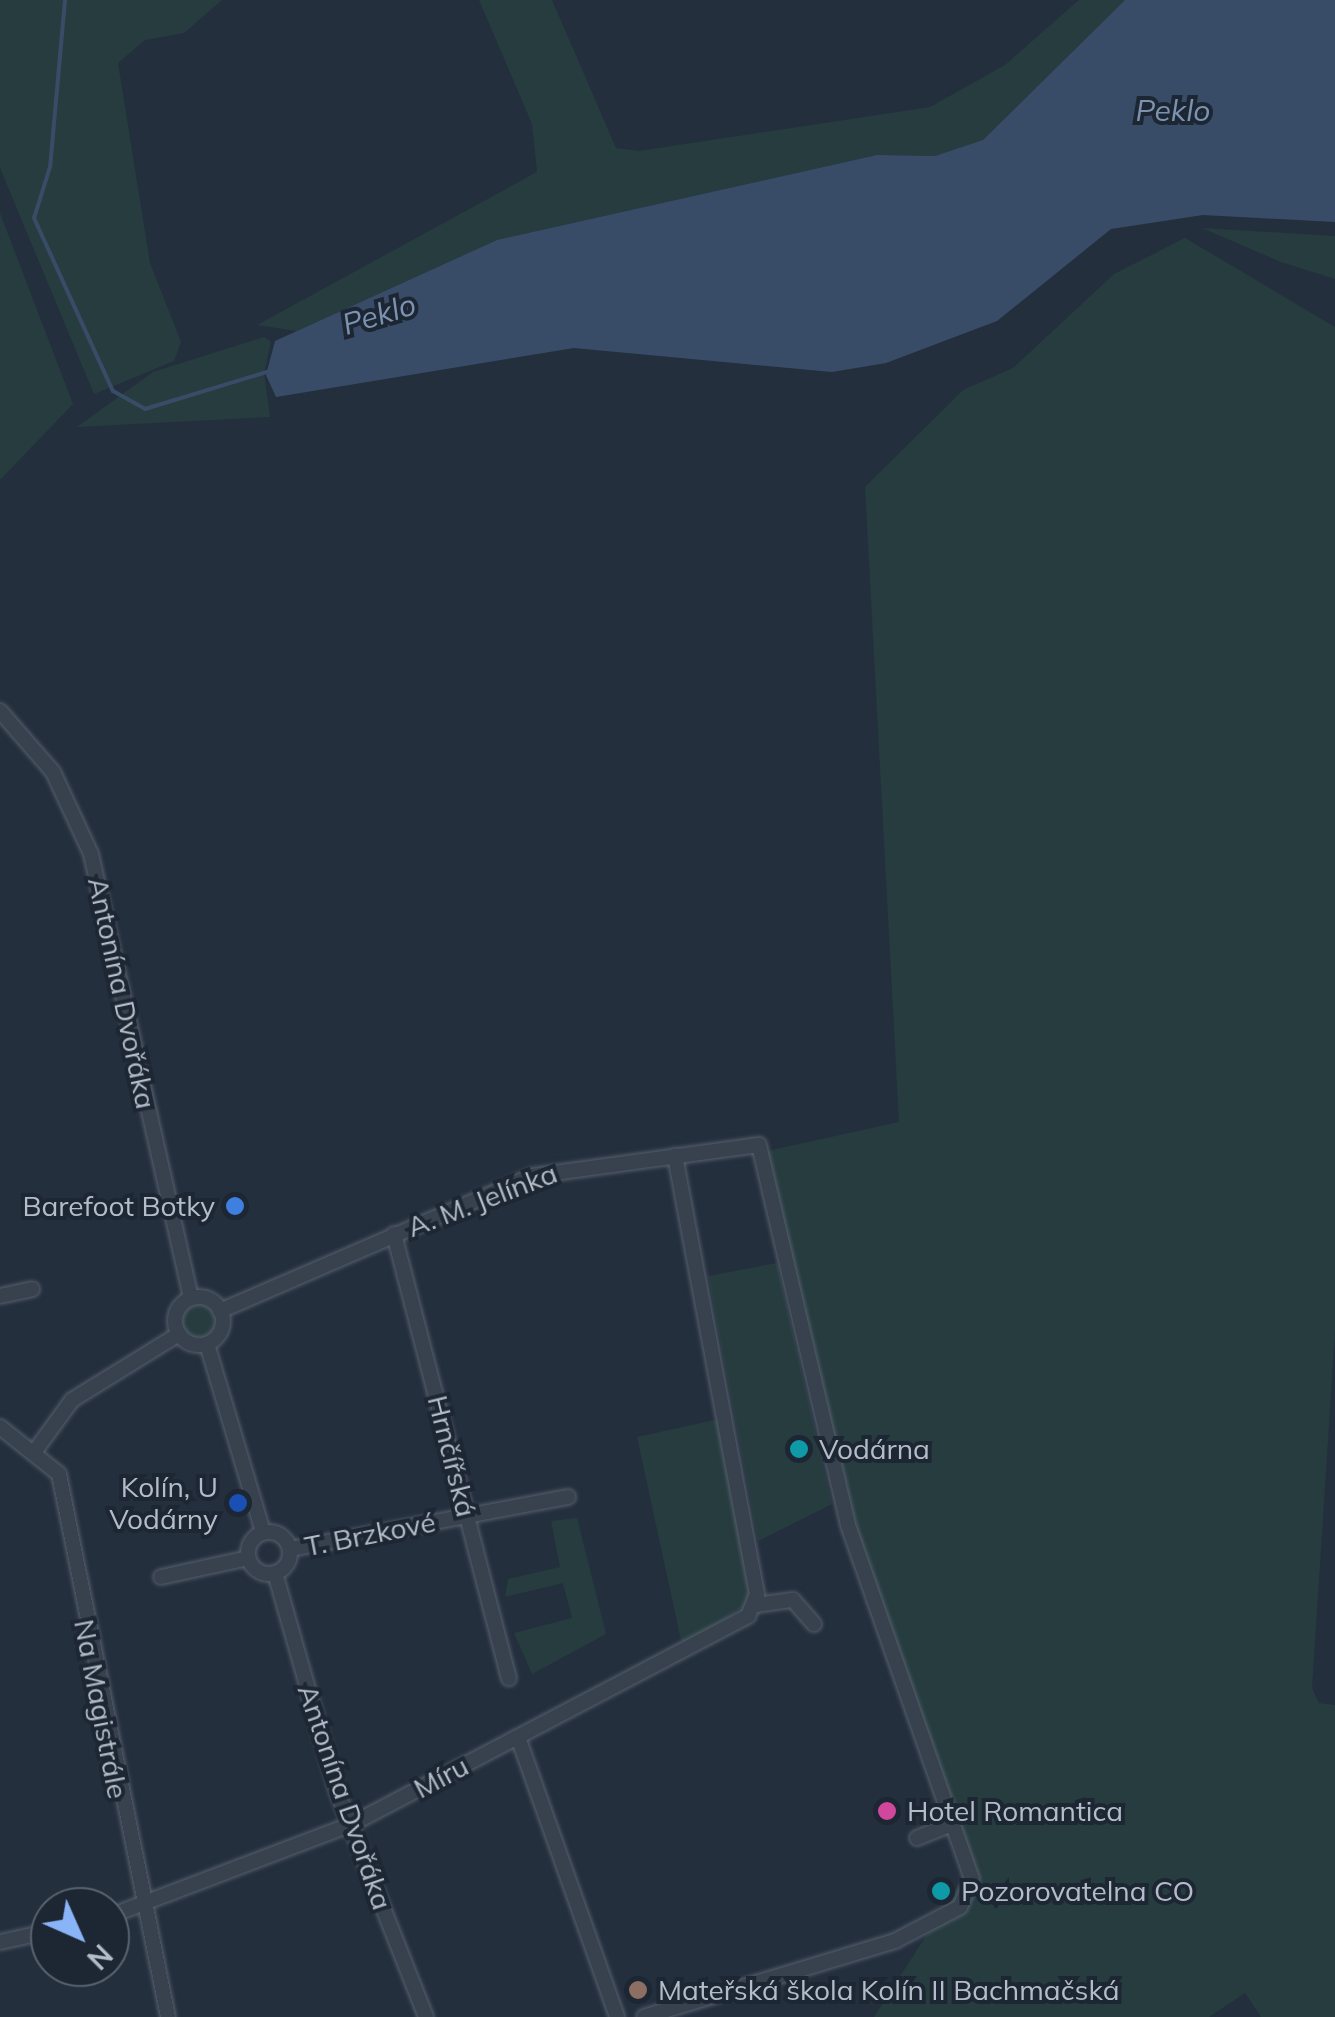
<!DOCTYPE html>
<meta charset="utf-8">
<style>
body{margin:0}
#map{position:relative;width:1335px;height:2017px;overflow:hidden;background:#242f3e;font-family:Mulish,sans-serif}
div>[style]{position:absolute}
.green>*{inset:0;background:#263c3f}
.round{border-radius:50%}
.water>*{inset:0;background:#394c67}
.stream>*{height:4px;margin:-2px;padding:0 2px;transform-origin:2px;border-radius:2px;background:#394c67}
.roads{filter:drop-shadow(0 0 2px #565f6c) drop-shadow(0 0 2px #565f6c)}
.street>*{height:14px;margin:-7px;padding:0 7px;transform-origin:7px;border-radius:7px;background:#38414e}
.street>.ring{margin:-7px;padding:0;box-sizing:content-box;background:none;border:14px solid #38414e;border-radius:50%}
.dots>*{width:28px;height:28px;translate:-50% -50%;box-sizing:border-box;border:5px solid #1d2633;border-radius:50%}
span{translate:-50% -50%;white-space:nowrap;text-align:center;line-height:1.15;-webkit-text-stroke:8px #1d2633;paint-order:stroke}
.street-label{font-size:28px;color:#b4bcc9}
.poi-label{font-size:28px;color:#b4bcc9}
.right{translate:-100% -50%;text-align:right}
.left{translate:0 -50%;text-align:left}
.water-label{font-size:30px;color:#7c92b1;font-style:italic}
.north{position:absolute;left:30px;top:1887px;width:100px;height:100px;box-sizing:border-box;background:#1d2633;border:2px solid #59626f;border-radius:50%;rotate:135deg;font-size:28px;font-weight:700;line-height:40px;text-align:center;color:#b4bcc9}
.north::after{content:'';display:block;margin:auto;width:35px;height:45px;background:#8ab4f8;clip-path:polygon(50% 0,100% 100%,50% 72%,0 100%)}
</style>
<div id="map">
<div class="green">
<div style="clip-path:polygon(0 0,222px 0,184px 33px,145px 40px,118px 63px,150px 263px,181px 342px,174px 361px,94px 394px,0 168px)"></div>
<div style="clip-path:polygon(479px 0,552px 0,616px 148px,639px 151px,930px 107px,1005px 65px,1079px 0,1125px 0,983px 140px,935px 156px,877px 155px,497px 240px,297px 331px,257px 325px,537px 172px,532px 124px)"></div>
<div style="clip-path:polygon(0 213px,73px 404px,0 480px)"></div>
<div style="clip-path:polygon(1202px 228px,1335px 236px,1335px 279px,1281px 262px)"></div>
<div style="clip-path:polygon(1185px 238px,1335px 327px,1335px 1332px,1312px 1688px,1319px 1703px,1335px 1705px,1335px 2017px,1261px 2017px,1245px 1993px,1209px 2017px,874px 2017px,972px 1864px,854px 1522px,767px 1151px,899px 1122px,865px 487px,963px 390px,1013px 368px,1114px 274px)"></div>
<div style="clip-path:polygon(264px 337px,271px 342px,264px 373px,270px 417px,77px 427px,153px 372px)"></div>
<div style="clip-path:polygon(777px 1263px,832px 1504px,758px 1541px,708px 1276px)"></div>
<div class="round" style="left:183px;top:1305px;width:32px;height:32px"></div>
<div style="clip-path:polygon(719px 1419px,752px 1602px,682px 1645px,637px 1437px)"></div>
<div style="clip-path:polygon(577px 1518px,606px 1634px,532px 1674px,514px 1633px,572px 1618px,563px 1583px,505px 1597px,508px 1579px,560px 1567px,551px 1521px)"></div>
</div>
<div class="water">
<div style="clip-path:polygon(1125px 0,1335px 0,1335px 222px,1203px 215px,1111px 229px,997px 321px,886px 363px,832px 372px,574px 348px,276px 397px,266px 375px,275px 341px,497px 240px,877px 155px,935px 156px,983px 140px)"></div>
</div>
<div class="stream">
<div style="left:65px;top:0;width:168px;rotate:95.1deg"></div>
<div style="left:50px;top:167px;width:53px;rotate:107.4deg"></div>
<div style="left:34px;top:218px;width:190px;rotate:65.5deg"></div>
<div style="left:113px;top:391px;width:37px;rotate:29deg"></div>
<div style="left:145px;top:409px;width:131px;rotate:-16.9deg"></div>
</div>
<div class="roads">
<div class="street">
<div style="left:0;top:711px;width:81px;rotate:49deg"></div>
<div style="left:53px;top:772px;width:90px;rotate:65.1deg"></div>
<div style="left:91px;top:854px;width:455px;rotate:77.3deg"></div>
<div style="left:394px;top:1234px;width:459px;rotate:75.5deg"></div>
<div style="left:0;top:1296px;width:33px;rotate:-12deg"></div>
<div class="ring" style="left:175px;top:1297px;width:34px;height:34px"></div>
<div style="left:220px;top:1311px;width:340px;rotate:-23.4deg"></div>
<div style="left:532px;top:1176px;width:229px;rotate:-7.8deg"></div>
<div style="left:759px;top:1145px;width:390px;rotate:76.8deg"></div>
<div style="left:848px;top:1525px;width:375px;rotate:70.7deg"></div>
<div style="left:972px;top:1879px;width:30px;rotate:113deg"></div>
<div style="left:960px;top:1907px;width:73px;rotate:152.4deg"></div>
<div style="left:895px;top:1941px;width:262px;rotate:163.2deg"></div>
<div style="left:207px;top:1344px;width:196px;rotate:73.4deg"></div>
<div style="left:0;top:1427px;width:75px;rotate:38.5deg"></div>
<div style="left:59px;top:1474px;width:554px;rotate:78.65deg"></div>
<div style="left:35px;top:1451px;width:63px;rotate:-54deg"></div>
<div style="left:72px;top:1400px;width:126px;rotate:-31.7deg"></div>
<div class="ring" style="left:248px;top:1532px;width:28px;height:28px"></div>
<div style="left:290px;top:1549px;width:283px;rotate:-10.6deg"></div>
<div style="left:275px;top:1573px;width:227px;rotate:74.1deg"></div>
<div style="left:337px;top:1791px;width:243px;rotate:68.5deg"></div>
<div style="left:161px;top:1577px;width:89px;rotate:-12.3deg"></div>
<div style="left:756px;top:1605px;width:37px;rotate:-8deg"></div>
<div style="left:793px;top:1600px;width:32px;rotate:49deg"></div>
<div style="left:518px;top:1737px;width:297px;rotate:70.5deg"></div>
<div style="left:917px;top:1838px;width:38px;rotate:-22deg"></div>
<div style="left:110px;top:1916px;width:257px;rotate:-20.8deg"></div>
<div style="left:350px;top:1825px;width:450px;rotate:-27.7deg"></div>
<div style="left:748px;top:1616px;width:24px;rotate:-68deg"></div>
<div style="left:757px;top:1594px;width:446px;rotate:-100.6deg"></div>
<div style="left:0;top:1942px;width:51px;rotate:-12.4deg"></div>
</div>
</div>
<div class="dots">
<div style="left:235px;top:1206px;background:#3f7fe0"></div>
<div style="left:799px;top:1449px;background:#0f9aa8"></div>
<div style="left:238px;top:1503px;background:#1a4fb4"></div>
<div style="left:887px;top:1811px;background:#d1479c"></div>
<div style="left:941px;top:1891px;background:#0f9aa8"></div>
<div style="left:638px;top:1990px;background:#8d6e63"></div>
</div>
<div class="street-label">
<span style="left:122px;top:993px;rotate:78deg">Antonína Dvořáka</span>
<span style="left:482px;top:1200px;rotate:-21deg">A. M. Jelínka</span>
<span style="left:452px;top:1456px;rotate:76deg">Hrnčířská</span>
<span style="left:370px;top:1534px;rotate:-11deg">T. Brzkové</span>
<span style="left:101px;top:1709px;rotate:79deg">Na Magistrále</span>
<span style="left:441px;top:1777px;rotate:-28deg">Míru</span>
<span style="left:345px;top:1797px;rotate:71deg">Antonína Dvořáka</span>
</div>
<div class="poi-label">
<span class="right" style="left:215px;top:1206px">Barefoot Botky</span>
<span class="left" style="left:819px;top:1449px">Vodárna</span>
<span class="right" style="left:218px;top:1503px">Kolín, U<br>Vodárny</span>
<span class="left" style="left:907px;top:1811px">Hotel Romantica</span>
<span class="left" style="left:961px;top:1891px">Pozorovatelna CO</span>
<span class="left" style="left:658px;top:1990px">Mateřská škola Kolín II Bachmačská</span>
</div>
<div class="water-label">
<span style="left:1173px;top:110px">Peklo</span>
<span style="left:379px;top:314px;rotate:-17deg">Peklo</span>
</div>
<div class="north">N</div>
</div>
